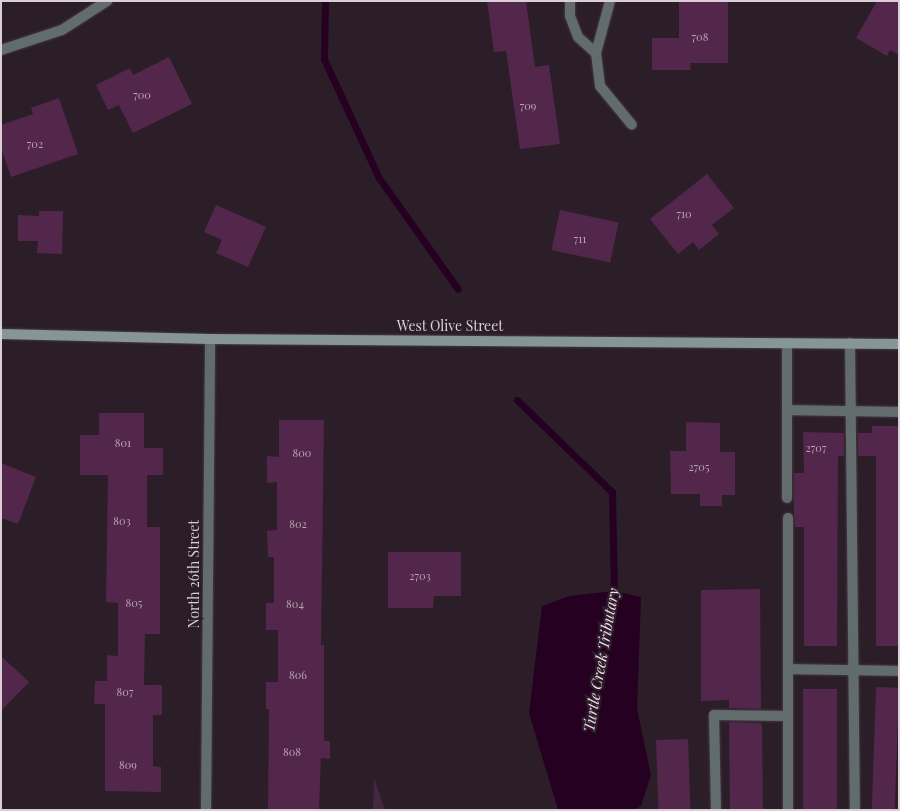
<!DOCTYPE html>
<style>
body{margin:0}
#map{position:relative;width:900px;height:811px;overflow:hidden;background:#2b1e29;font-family:"Playfair Display",serif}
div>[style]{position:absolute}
.green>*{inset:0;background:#452740}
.water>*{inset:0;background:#250021}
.stream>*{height:7px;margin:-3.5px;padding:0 3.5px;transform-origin:3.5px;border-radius:3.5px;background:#250021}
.building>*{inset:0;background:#53264b;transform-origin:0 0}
.roads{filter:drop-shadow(0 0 1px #473a45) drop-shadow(0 0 1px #473a45)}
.lane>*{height:10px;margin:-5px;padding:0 5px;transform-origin:5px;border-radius:5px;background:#626c6d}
.street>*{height:10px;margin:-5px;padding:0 5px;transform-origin:5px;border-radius:5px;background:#626c6d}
.secondary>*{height:10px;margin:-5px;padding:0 5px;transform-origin:5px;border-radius:5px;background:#869698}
span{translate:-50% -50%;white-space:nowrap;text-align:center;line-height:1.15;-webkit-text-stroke:4.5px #2b1e29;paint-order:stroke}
.number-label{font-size:11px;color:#b8a6b4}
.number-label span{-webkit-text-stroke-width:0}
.street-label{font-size:14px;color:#d9d0d7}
.water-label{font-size:15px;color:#f7d9f0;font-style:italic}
.frame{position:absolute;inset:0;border:2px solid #d9d0d7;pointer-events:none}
</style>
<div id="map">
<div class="green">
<div style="clip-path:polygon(374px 778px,385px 810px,373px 810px)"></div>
</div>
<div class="water">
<div style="clip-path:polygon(615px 591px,641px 597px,637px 709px,651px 775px,641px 806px,634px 810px,558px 810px,529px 713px,542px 606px,569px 596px)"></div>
</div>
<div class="stream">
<div style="left:325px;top:1px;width:58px;rotate:91deg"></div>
<div style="left:324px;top:59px;width:131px;rotate:65.2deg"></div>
<div style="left:379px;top:178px;width:136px;rotate:54.6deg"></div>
<div style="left:517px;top:400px;width:132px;rotate:44.1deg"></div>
<div style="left:612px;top:492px;width:106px;rotate:88.9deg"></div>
</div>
<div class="building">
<div style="clip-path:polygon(487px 1px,526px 1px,535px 67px,549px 65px,560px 144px,520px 149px,506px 51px,494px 52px)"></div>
<div style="clip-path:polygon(877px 1px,899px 1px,899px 55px,890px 50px,887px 56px,856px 38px)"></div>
<div style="clip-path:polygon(679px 2px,728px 2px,728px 63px,690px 63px,691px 70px,652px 70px,652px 38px,679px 38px)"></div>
<div style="clip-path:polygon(169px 57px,192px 104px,133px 133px,119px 105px,108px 110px,96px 85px,130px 68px,133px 75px)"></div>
<div style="clip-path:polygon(59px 98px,78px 154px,11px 177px,1px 148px,1px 125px,33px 114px,31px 108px)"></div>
<div style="clip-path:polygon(707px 174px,734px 208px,712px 225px,719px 234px,699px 250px,693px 242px,678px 254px,650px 219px)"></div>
<div style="clip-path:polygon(216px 205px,266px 227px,248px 267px,216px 253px,222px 240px,204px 232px)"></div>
<div style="left:560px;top:210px;width:60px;height:41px;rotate:12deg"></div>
<div style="clip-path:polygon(39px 211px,63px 211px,62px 254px,37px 253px,38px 241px,18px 241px,18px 215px,39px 216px)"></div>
<div style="clip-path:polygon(99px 413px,144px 413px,144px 448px,163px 448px,163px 475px,147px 475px,147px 527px,160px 527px,160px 634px,145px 634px,144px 685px,162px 685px,162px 715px,153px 715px,153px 766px,161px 767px,161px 792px,105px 791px,105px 704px,94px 704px,95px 681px,107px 681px,107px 655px,118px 656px,118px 603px,106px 602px,108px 475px,80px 475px,80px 435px,99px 435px)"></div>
<div style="clip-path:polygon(279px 420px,324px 420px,321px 645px,324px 645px,324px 741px,330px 741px,330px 759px,321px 758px,319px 810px,268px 810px,269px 709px,266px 709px,266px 682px,278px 682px,278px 630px,266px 630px,266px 603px,274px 603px,274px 557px,268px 557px,267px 531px,277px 530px,277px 482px,267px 483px,267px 456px,279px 457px)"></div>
<div style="clip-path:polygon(686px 422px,720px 423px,720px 452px,735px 452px,735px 495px,722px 495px,722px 506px,700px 506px,700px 494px,671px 494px,670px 451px,686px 451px)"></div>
<div style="clip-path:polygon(872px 426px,899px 426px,899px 646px,876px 646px,876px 456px,858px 456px,858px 433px,872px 433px)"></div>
<div style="clip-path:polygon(803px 432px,844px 433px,844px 456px,838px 456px,837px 646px,804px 646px,804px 527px,795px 527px,794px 515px,794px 473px,804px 473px)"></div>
<div style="clip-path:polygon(1px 463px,36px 477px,18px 524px,1px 518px)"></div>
<div style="clip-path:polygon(388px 552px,461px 552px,461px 596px,434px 596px,433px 608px,388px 608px)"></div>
<div style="clip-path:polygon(760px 589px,761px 709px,729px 708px,729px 700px,701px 701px,701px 590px)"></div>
<div style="clip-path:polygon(1px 656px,29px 682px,1px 711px)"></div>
<div style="left:876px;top:687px;width:23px;height:123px;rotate:2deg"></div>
<div style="left:837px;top:689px;width:121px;height:34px;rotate:90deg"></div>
<div style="clip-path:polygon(729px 722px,761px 723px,762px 726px,763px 810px,730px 810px)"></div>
<div style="left:688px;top:739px;width:71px;height:32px;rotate:88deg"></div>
</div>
<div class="roads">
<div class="lane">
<div style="left:787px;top:343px;width:155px;rotate:90deg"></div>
<div style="left:850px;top:343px;width:467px;rotate:89.4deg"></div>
<div style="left:787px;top:410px;width:112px;rotate:1deg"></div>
<div style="left:788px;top:518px;width:292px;rotate:90deg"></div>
<div style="left:788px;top:669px;width:111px;rotate:1deg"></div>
<div style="left:716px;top:810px;width:95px;rotate:-91.2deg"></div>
<div style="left:714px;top:715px;width:74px;rotate:0.8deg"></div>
</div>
<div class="street">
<div style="left:570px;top:1px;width:15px;rotate:90deg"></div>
<div style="left:570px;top:16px;width:22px;rotate:69deg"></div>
<div style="left:578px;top:37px;width:24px;rotate:42deg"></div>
<div style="left:610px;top:1px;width:54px;rotate:105.1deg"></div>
<div style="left:596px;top:53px;width:33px;rotate:83deg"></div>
<div style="left:600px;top:86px;width:50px;rotate:50.6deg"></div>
<div style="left:1px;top:50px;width:64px;rotate:-18.2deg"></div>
<div style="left:62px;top:30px;width:54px;rotate:-32.8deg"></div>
<div style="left:206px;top:810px;width:471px;rotate:-89.5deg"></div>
</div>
<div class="secondary">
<div style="left:1px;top:334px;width:209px;rotate:1.4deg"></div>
<div style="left:210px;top:339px;width:689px;rotate:0.42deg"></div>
</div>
</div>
<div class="number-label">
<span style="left:700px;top:37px">708</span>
<span style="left:142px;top:95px">700</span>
<span style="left:528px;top:106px">709</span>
<span style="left:35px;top:144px">702</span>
<span style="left:684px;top:214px">710</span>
<span style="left:580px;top:239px">711</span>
<span style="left:123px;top:443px">801</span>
<span style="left:816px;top:448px">2707</span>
<span style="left:302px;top:453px">800</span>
<span style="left:699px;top:467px">2705</span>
<span style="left:122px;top:521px">803</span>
<span style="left:298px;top:524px">802</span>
<span style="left:420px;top:576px">2703</span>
<span style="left:134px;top:603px">805</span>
<span style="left:295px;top:604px">804</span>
<span style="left:298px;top:675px">806</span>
<span style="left:125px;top:692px">807</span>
<span style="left:292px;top:752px">808</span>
<span style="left:128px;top:765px">809</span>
</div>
<div class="street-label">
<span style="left:450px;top:326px">West Olive Street</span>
<span style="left:194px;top:574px;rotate:-90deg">North 26th Street</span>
</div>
<div class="water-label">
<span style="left:601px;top:660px;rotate:-80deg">Turtle Creek Tributary</span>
</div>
<div class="frame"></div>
</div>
